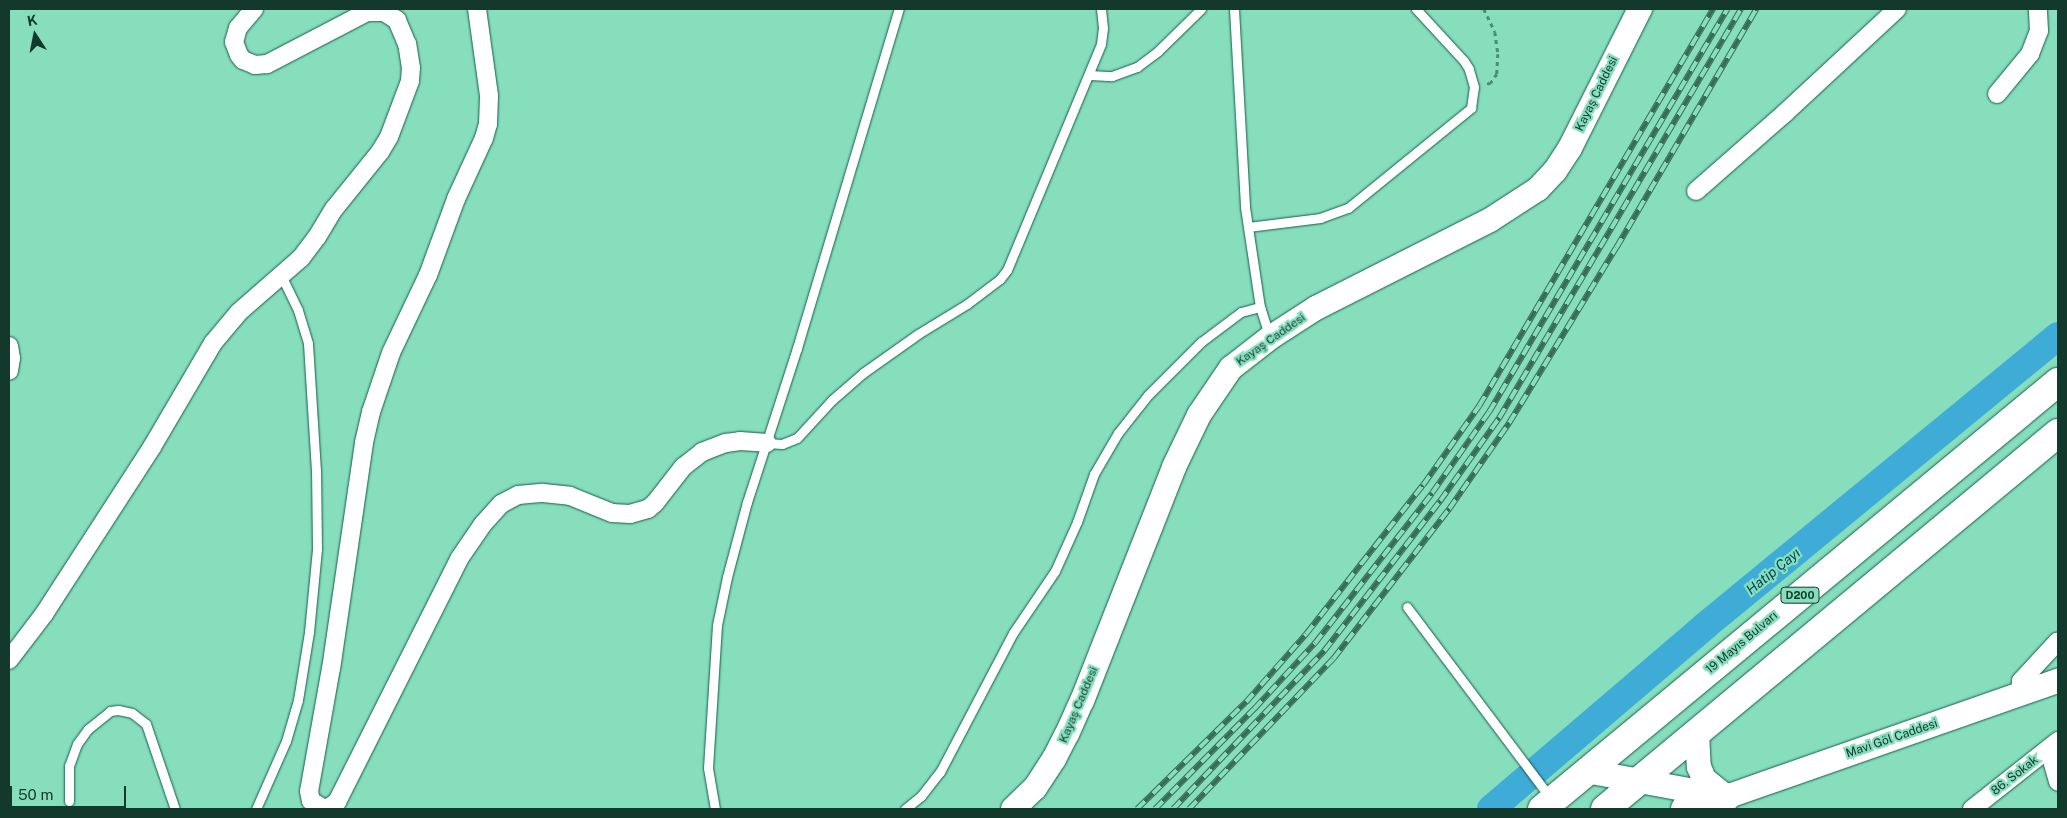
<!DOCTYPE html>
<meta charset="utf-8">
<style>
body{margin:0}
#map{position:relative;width:2067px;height:818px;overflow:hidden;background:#86debd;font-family:"Public Sans",sans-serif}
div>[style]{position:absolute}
.river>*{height:28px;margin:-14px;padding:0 14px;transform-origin:14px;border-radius:14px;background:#3eacd7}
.path>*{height:2.5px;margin-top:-1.25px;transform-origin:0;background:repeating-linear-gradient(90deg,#4d8c75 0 4px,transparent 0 8px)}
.roads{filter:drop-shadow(0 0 1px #165e48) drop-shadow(0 0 1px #165e48)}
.lane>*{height:9px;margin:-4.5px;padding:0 4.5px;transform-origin:4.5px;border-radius:4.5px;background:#fff}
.street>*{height:18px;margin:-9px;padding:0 9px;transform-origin:9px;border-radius:9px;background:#fff}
.secondary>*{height:24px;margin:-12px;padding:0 12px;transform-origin:12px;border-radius:12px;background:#fff}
.highway>*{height:28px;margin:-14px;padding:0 14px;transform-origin:14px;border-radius:14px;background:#fff}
.rail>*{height:5.5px;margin-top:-2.75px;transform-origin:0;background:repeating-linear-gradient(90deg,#86debd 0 11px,#386d5a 0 22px);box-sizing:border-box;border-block:1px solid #386d5a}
span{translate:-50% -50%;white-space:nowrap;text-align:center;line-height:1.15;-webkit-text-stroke:4.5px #86debd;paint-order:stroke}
.shield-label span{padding:1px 4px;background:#86debd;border:1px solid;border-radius:4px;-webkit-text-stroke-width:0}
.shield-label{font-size:11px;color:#13382c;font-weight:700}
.street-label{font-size:12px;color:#13382c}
.water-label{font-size:14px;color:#004258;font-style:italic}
.frame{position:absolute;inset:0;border:10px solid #13382c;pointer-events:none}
.north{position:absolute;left:10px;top:10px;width:50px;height:50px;-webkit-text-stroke:4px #86debd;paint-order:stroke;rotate:349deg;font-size:14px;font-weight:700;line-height:20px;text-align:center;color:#13382c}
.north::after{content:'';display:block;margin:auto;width:18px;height:22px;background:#13382c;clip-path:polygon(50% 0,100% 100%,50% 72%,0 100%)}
.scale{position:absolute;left:10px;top:786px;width:116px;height:22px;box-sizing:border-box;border:2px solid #13382c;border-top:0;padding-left:6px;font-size:15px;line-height:18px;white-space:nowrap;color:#13382c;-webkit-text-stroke:4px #86debd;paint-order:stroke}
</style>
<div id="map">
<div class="river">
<div style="left:1491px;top:809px;width:282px;rotate:-40.5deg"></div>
<div style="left:1705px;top:626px;width:457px;rotate:-39.4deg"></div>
</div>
<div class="path">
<div style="left:1484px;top:9px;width:25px;rotate:64deg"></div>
<div style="left:1495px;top:32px;width:22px;rotate:82deg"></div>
<div style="left:1498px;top:54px;width:20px;rotate:93deg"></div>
<div style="left:1497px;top:74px;width:11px;rotate:124deg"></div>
<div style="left:1491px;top:83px;width:6px;rotate:162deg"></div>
</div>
<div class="roads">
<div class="lane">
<div style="left:1234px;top:9px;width:198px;rotate:86.8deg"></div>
<div style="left:1245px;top:207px;width:101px;rotate:81.5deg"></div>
<div style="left:1260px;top:307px;width:32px;rotate:72deg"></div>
<div style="left:1090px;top:75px;width:22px;rotate:3deg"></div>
<div style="left:1112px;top:76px;width:27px;rotate:-20deg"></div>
<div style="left:1137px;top:67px;width:26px;rotate:-37deg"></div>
<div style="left:1158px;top:51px;width:60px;rotate:-44.3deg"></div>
<div style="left:1248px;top:227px;width:73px;rotate:-7.1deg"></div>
<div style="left:1320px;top:218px;width:30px;rotate:-20deg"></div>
<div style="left:1348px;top:208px;width:159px;rotate:-39.1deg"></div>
<div style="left:1471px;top:108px;width:21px;rotate:-82deg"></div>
<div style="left:1474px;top:87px;width:19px;rotate:-106deg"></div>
<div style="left:1469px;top:69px;width:9px;rotate:-122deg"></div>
<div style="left:1464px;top:61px;width:71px;rotate:-132.7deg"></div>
<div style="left:767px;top:443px;width:15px;rotate:4deg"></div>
<div style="left:782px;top:444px;width:16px;rotate:-22deg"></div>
<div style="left:797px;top:438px;width:52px;rotate:-47.4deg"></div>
<div style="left:832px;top:400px;width:41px;rotate:-41.1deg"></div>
<div style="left:863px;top:373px;width:67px;rotate:-35.3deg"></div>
<div style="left:918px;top:334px;width:57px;rotate:-31.5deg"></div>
<div style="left:967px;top:304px;width:41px;rotate:-37.1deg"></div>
<div style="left:1000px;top:279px;width:11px;rotate:-52deg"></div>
<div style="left:1007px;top:270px;width:245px;rotate:-67.4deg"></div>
<div style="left:1101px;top:44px;width:16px;rotate:-83deg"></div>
<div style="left:1103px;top:28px;width:19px;rotate:-96deg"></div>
<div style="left:1407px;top:607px;width:240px;rotate:53.1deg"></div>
<div style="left:69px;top:801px;width:35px;rotate:-90deg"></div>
<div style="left:69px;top:766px;width:23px;rotate:-70deg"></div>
<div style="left:77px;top:744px;width:19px;rotate:-54deg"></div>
<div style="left:88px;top:729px;width:28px;rotate:-39deg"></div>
<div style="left:110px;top:711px;width:8px;rotate:-7deg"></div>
<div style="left:118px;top:710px;width:14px;rotate:12deg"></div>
<div style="left:132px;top:713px;width:18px;rotate:38deg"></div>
<div style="left:146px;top:724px;width:90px;rotate:71.2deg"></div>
<div style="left:256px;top:809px;width:74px;rotate:-66.2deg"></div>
<div style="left:286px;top:741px;width:43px;rotate:-73.7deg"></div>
<div style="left:298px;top:700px;width:69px;rotate:-80.8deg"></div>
<div style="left:309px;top:632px;width:83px;rotate:-84.5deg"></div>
<div style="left:317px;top:549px;width:78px;rotate:-90.7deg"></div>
<div style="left:316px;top:471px;width:128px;rotate:-93.6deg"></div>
<div style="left:308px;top:343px;width:34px;rotate:-107deg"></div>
<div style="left:298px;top:310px;width:37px;rotate:-116deg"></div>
<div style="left:715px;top:809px;width:42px;rotate:-99.7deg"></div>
<div style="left:708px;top:768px;width:143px;rotate:-86.4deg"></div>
<div style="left:717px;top:625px;width:49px;rotate:-78.2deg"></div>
<div style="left:727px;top:577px;width:78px;rotate:-75.1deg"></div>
<div style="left:747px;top:502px;width:162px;rotate:-72deg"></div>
<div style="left:797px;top:348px;width:354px;rotate:-73.3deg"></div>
<div style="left:905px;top:809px;width:21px;rotate:-39deg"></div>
<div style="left:921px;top:796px;width:31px;rotate:-52deg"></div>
<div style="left:940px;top:772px;width:157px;rotate:-62.3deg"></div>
<div style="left:1013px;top:633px;width:75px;rotate:-55.9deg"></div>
<div style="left:1055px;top:571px;width:54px;rotate:-65.8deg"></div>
<div style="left:1077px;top:522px;width:51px;rotate:-70.5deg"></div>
<div style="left:1094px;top:474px;width:48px;rotate:-59.7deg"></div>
<div style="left:1118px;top:433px;width:48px;rotate:-51.7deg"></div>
<div style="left:1148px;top:395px;width:75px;rotate:-45deg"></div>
<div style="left:1201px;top:342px;width:50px;rotate:-36.9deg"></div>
<div style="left:1241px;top:312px;width:20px;rotate:-15deg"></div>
</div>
<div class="street">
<div style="left:477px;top:9px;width:88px;rotate:82.1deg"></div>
<div style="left:489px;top:96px;width:28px;rotate:92deg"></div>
<div style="left:488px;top:124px;width:15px;rotate:106deg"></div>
<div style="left:484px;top:138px;width:67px;rotate:114.7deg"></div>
<div style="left:456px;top:199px;width:81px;rotate:110.2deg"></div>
<div style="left:428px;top:275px;width:86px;rotate:115.4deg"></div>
<div style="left:391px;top:353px;width:62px;rotate:108.7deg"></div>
<div style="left:371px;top:412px;width:32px;rotate:103deg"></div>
<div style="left:364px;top:443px;width:227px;rotate:98.3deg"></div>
<div style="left:331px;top:668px;width:125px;rotate:100.1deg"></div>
<div style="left:309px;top:791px;width:10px;rotate:79deg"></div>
<div style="left:311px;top:801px;width:14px;rotate:30deg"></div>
<div style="left:323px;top:808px;width:5px"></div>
<div style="left:328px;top:808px;width:11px;rotate:-34deg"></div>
<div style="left:337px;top:802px;width:272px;rotate:-63.3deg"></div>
<div style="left:459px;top:559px;width:42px;rotate:-55.6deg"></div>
<div style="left:483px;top:524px;width:27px;rotate:-48deg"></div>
<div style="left:501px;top:504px;width:19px;rotate:-28deg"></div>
<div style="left:518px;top:495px;width:25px;rotate:-5deg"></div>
<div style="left:543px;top:493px;width:27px;rotate:6deg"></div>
<div style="left:570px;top:496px;width:45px;rotate:22deg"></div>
<div style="left:612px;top:513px;width:18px;rotate:3deg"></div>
<div style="left:630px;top:514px;width:19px;rotate:-16deg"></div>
<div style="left:648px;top:509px;width:9px;rotate:-41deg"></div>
<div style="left:655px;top:503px;width:46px;rotate:-52.1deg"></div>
<div style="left:683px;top:467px;width:24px;rotate:-38deg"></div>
<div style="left:702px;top:452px;width:26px;rotate:-21deg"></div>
<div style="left:726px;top:443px;width:14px;rotate:-8deg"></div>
<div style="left:740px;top:441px;width:27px;rotate:4deg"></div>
<div style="left:1997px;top:94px;width:52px;rotate:-50.5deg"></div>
<div style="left:2030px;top:54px;width:25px;rotate:-69deg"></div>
<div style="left:2039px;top:31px;width:22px;rotate:-93deg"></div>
<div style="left:1696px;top:191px;width:118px;rotate:-41.2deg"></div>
<div style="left:1785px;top:113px;width:153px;rotate:-42.9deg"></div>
<div style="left:9px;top:346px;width:12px;rotate:81deg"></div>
<div style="left:11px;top:358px;width:13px;rotate:99deg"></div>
<div style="left:9px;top:660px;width:58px;rotate:-52.7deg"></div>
<div style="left:44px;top:614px;width:199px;rotate:-57.1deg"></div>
<div style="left:152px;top:447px;width:121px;rotate:-59.6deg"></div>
<div style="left:213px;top:343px;width:40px;rotate:-50deg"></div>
<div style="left:239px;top:312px;width:82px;rotate:-41.1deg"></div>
<div style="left:301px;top:258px;width:26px;rotate:-53deg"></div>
<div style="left:317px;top:237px;width:33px;rotate:-59deg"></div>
<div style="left:334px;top:209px;width:73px;rotate:-51.1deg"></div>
<div style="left:380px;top:152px;width:17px;rotate:-59deg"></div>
<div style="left:389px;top:137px;width:60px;rotate:-69.4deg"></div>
<div style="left:410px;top:81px;width:13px;rotate:-86deg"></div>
<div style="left:411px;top:68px;width:24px;rotate:-99deg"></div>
<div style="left:407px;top:44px;width:26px;rotate:-113deg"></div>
<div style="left:397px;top:20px;width:15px;rotate:-148deg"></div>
<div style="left:384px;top:12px;width:17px;rotate:180deg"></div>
<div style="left:367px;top:12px;width:113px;rotate:152.5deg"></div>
<div style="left:267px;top:64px;width:12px;rotate:175deg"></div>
<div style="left:255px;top:65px;width:13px;rotate:-157deg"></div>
<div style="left:243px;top:60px;width:6px;rotate:-129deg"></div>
<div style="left:239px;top:55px;width:14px;rotate:-111deg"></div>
<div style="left:234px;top:42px;width:15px;rotate:-74deg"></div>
<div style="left:238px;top:28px;width:25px;rotate:-50deg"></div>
<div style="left:2020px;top:696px;width:15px;rotate:-86deg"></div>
<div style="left:2021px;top:681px;width:54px;rotate:-47.2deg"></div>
<div style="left:2049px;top:750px;width:33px;rotate:74deg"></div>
<div style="left:1972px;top:809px;width:110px;rotate:-38.3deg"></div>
</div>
<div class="secondary">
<div style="left:1697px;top:733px;width:34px;rotate:87deg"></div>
<div style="left:1699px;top:767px;width:13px;rotate:67deg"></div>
<div style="left:1704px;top:779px;width:28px;rotate:39deg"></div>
<div style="left:1586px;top:771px;width:142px;rotate:10.5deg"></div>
<div style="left:1726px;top:797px;width:352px;rotate:-19.3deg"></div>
<div style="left:1013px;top:809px;width:30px;rotate:-44deg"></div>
<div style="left:1035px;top:788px;width:35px;rotate:-57deg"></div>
<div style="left:1054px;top:759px;width:28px;rotate:-63deg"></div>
<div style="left:1067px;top:734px;width:36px;rotate:-66deg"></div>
<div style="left:1082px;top:701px;width:251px;rotate:-68.5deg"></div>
<div style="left:1174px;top:467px;width:58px;rotate:-64.3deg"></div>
<div style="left:1199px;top:415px;width:57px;rotate:-55.8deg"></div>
<div style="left:1231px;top:368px;width:51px;rotate:-37.8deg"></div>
<div style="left:1271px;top:337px;width:54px;rotate:-32.8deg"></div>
<div style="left:1316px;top:308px;width:195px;rotate:-26.8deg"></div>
<div style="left:1490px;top:220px;width:57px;rotate:-32.9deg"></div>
<div style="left:1538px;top:189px;width:25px;rotate:-47deg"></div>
<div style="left:1555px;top:171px;width:27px;rotate:-57deg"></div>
<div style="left:1570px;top:148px;width:156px;rotate:-63.3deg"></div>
</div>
<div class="highway">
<div style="left:1542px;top:809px;width:670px;rotate:-39.61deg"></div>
<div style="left:1605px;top:809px;width:589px;rotate:-39.69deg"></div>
<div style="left:1685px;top:809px;width:43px;rotate:-16.3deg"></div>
</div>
</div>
<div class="rail">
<div style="left:1137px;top:809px;width:153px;rotate:-44.5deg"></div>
<div style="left:1246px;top:702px;width:91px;rotate:-48.6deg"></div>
<div style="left:1306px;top:634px;width:189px;rotate:-51.9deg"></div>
<div style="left:1423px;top:485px;width:97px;rotate:-54.7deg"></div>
<div style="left:1479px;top:406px;width:461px;rotate:-59.5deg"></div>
<div style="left:1155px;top:809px;width:141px;rotate:-45.3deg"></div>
<div style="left:1254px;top:709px;width:90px;rotate:-47.3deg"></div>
<div style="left:1315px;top:643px;width:190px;rotate:-52deg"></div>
<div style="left:1432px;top:493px;width:99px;rotate:-54.9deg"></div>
<div style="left:1489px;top:412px;width:468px;rotate:-59.4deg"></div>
<div style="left:1173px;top:809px;width:219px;rotate:-46.3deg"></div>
<div style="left:1324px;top:651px;width:190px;rotate:-52.3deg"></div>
<div style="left:1440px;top:501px;width:102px;rotate:-54.6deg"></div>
<div style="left:1499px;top:418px;width:475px;rotate:-59.4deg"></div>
<div style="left:1189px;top:809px;width:208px;rotate:-46.2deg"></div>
<div style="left:1333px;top:659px;width:190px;rotate:-52.3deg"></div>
<div style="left:1449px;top:509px;width:105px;rotate:-55.1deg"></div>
<div style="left:1509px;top:423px;width:205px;rotate:-58.6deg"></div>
<div style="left:1616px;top:248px;width:277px;rotate:-59.6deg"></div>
</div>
<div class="shield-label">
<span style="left:1800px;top:595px">D200</span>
</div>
<div class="street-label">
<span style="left:1597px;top:94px;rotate:-64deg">Kayaş Caddesi</span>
<span style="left:1271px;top:340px;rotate:-35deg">Kayaş Caddesi</span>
<span style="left:1742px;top:643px;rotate:-40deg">19 Mayıs Bulvarı</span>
<span style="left:1079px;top:705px;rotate:-67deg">Kayaş Caddesi</span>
<span style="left:1892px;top:739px;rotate:-19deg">Mavi Göl Caddesi</span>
<span style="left:2015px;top:776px;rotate:-38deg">86. Sokak</span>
</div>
<div class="water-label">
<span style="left:1773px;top:571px;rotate:-39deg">Hatip Çayı</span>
</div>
<div class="frame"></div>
<div class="north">K</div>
<div class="scale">50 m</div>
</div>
